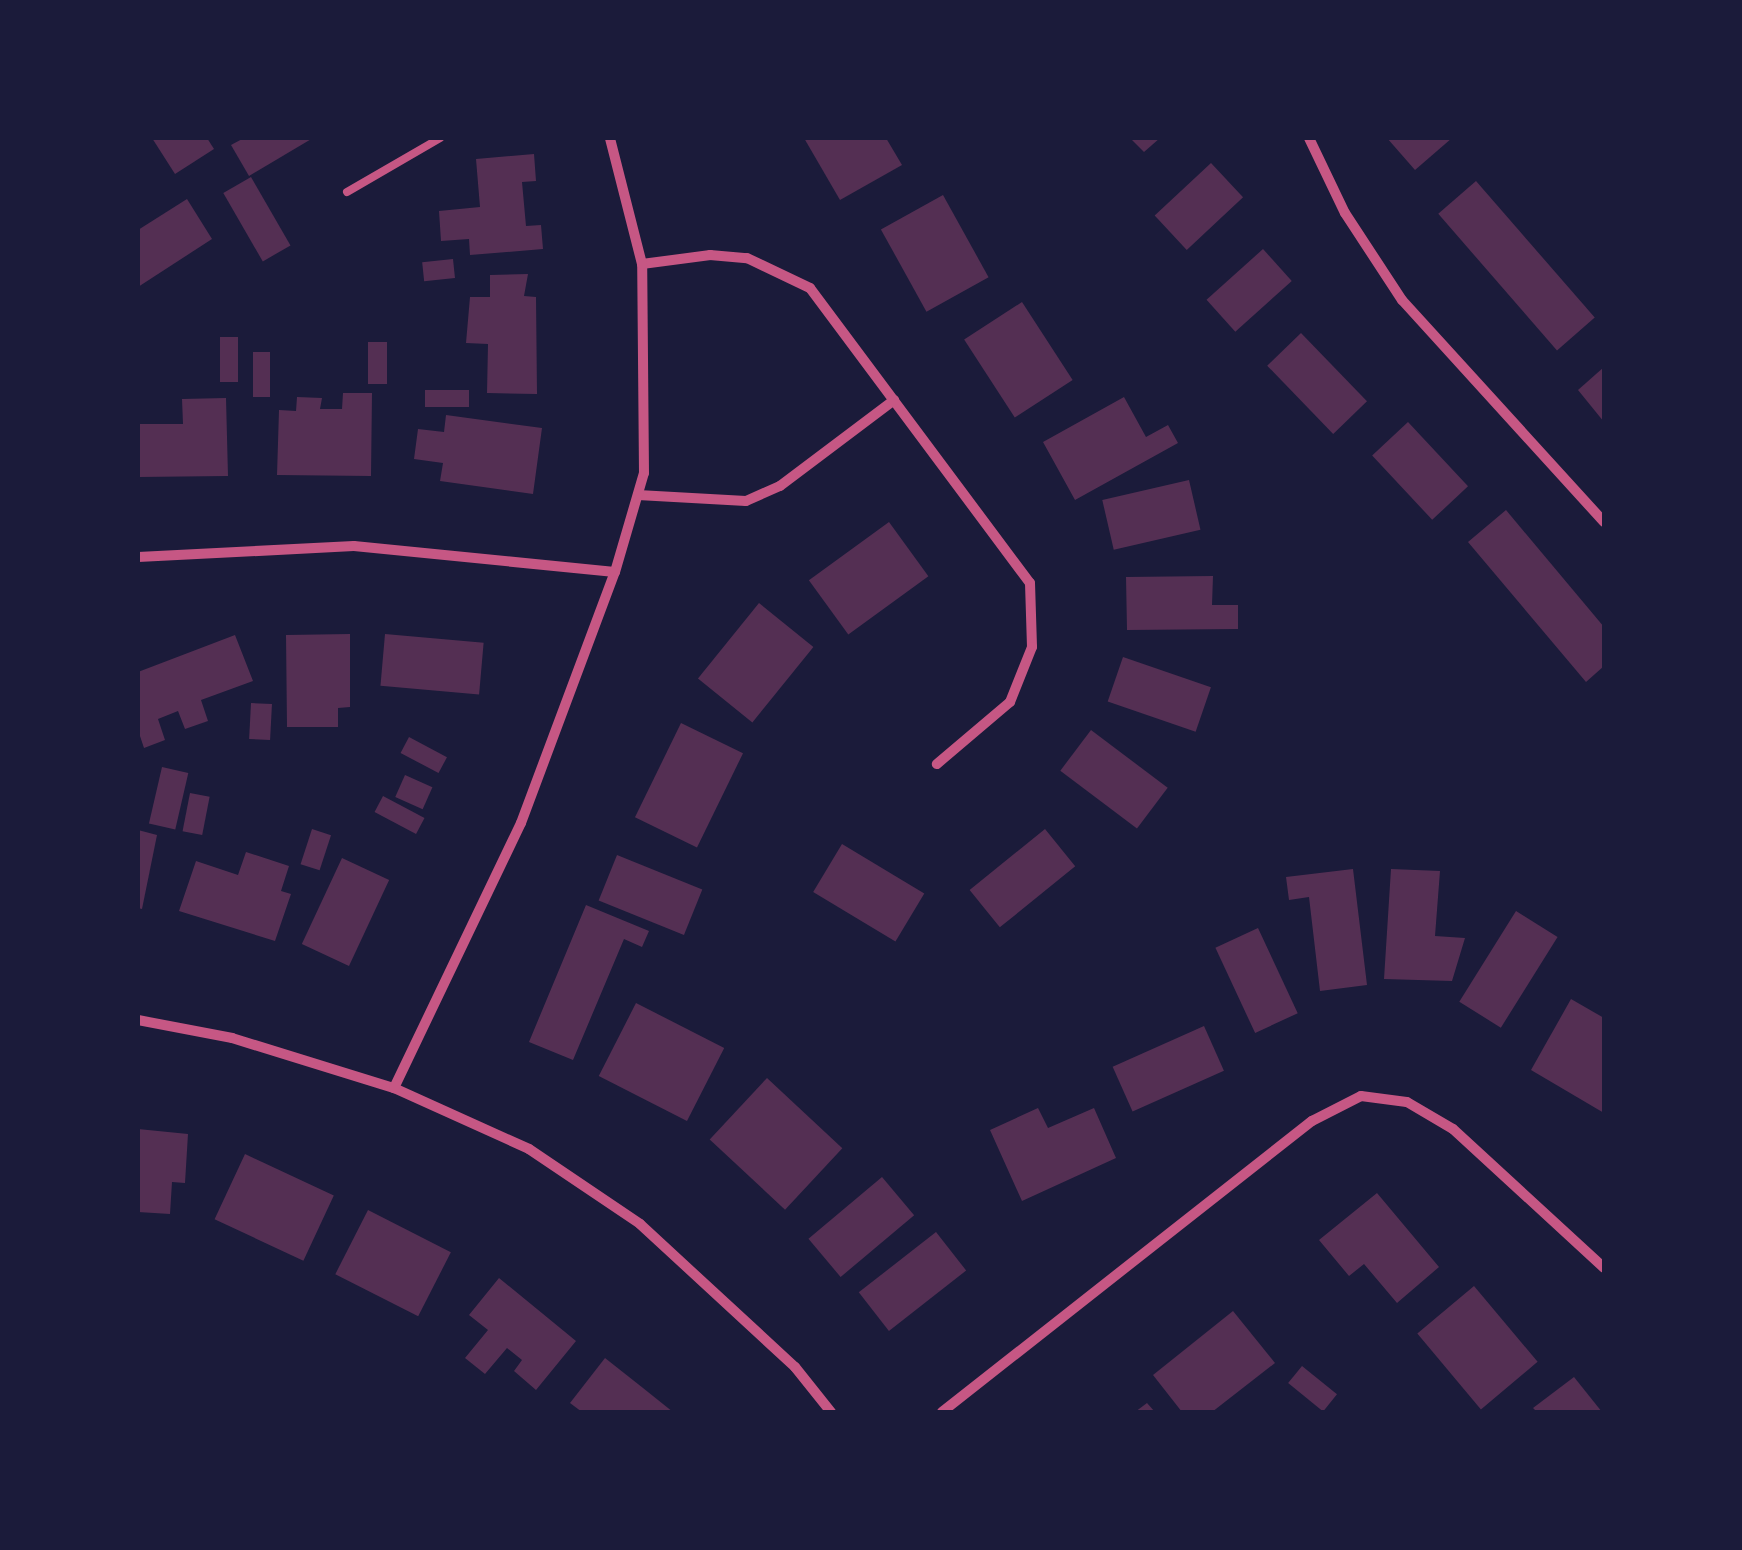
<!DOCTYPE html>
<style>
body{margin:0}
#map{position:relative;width:1742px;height:1550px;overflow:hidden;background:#1b1b3a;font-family:"Zilla Slab",serif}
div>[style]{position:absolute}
.building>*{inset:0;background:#542f53;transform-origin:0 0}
.service>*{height:8px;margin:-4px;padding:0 4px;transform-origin:4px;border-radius:4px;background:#c65784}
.minor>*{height:10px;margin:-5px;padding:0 5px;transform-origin:5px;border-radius:5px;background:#c65784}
span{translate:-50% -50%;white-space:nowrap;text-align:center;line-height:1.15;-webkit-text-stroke:8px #1b1b3a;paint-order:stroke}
.frame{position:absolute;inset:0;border:140px solid #1b1b3a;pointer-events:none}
</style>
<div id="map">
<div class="building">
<div style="clip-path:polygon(152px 138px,207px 138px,214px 149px,175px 174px)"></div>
<div style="clip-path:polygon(244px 138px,313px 138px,249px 176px,231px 145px)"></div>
<div style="clip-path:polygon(804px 138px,886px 138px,902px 165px,840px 200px)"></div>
<div style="clip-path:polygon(1130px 138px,1160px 138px,1144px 152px)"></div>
<div style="clip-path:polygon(1387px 138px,1452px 138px,1415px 170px)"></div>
<div style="clip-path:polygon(534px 154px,536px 181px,522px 182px,526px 226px,541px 225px,543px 249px,470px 255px,469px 239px,441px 241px,439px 211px,480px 207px,476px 159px)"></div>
<div style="left:1211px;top:163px;width:47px;height:77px;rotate:47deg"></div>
<div style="left:251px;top:177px;width:79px;height:32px;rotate:60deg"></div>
<div style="left:1476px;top:181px;width:181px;height:50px;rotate:49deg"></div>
<div style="left:943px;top:195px;width:94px;height:71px;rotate:61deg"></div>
<div style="clip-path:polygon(187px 199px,212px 239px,138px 287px,138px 230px)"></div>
<div style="left:1263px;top:249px;width:43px;height:76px;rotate:48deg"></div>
<div style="left:453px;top:259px;width:19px;height:31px;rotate:84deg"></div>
<div style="clip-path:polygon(528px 274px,524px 296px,536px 297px,537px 394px,487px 393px,488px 344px,466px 343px,470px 297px,490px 297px,490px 275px)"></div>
<div style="left:1022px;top:302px;width:93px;height:69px;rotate:57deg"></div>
<div style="left:1301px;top:333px;width:95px;height:47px;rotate:46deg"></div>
<div style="left:220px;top:337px;width:18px;height:45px"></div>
<div style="left:387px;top:342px;width:42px;height:19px;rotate:90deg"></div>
<div style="left:253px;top:352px;width:17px;height:45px"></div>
<div style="clip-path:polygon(1604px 367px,1604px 422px,1578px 390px)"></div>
<div style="left:425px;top:390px;width:44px;height:17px"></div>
<div style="clip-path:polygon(343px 393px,372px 393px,371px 476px,277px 475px,279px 410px,296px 411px,297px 397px,322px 398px,320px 409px,342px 409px)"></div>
<div style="clip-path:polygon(1124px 397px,1146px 437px,1168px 425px,1178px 443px,1075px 500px,1043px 442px)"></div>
<div style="clip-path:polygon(226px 398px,228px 476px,138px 477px,138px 424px,183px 424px,182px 399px)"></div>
<div style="clip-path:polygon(446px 415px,542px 428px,533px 494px,440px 481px,443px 463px,414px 459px,418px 429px,444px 432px)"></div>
<div style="left:1408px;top:422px;width:88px;height:49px;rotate:47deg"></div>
<div style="left:1189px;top:480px;width:51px;height:89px;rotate:77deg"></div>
<div style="clip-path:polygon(1506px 510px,1604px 627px,1604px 666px,1586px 682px,1468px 542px)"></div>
<div style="left:889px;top:522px;width:67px;height:99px;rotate:54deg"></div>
<div style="clip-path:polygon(1213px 576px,1212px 605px,1238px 605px,1238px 629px,1127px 630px,1126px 577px)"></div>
<div style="left:759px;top:603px;width:70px;height:97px;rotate:39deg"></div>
<div style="clip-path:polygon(350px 634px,350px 707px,338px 708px,338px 727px,287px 727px,286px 635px)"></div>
<div style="left:385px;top:634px;width:99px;height:52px;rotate:5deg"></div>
<div style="clip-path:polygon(235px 635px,253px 681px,201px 700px,208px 721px,185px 729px,178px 711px,158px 719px,165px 740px,144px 748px,138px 730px,138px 672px)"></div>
<div style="left:1123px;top:657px;width:93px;height:47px;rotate:19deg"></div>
<div style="left:251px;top:703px;width:21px;height:36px;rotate:3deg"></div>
<div style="left:681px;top:723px;width:69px;height:105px;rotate:26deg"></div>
<div style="left:1091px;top:730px;width:96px;height:51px;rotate:37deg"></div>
<div style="left:409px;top:737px;width:43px;height:18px;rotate:28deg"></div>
<div style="left:162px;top:767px;width:27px;height:58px;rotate:13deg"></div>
<div style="left:405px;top:775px;width:30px;height:24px;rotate:24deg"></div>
<div style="left:190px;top:793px;width:20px;height:39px;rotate:11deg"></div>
<div style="left:383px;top:796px;width:47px;height:18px;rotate:28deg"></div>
<div style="left:312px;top:829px;width:20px;height:37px;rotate:18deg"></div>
<div style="left:1045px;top:829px;width:48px;height:97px;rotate:51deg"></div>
<div style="clip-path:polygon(138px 830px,157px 835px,142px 909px,138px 908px)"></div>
<div style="left:842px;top:844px;width:96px;height:56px;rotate:31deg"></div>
<div style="clip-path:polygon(246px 852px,289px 866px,281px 891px,291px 894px,275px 941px,179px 911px,196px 861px,238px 875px)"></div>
<div style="left:617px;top:855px;width:92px;height:49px;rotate:22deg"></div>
<div style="left:342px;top:858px;width:52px;height:95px;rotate:25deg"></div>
<div style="clip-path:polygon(1353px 869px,1367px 985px,1320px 991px,1309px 897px,1289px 900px,1286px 877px)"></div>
<div style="clip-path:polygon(1391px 869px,1440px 871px,1435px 936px,1465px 938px,1452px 981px,1384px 979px)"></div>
<div style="clip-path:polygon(586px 905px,649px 931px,642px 947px,624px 939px,573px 1060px,529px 1042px)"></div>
<div style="left:1516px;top:911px;width:49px;height:107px;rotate:32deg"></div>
<div style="left:1258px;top:928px;width:94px;height:47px;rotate:65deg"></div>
<div style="clip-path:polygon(1571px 999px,1604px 1018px,1604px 1113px,1531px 1070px)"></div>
<div style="left:636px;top:1003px;width:99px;height:82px;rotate:27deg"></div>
<div style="left:1204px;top:1026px;width:49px;height:100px;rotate:66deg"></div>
<div style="left:767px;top:1078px;width:103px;height:84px;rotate:43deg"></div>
<div style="clip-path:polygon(1038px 1108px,1048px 1128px,1094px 1108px,1116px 1158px,1022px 1201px,990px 1130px)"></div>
<div style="clip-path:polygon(138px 1129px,188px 1134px,185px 1183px,172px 1182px,170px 1214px,138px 1212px)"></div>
<div style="left:245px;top:1154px;width:98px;height:72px;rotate:25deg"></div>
<div style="left:882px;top:1177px;width:50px;height:96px;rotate:50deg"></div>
<div style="clip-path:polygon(1377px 1193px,1439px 1267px,1397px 1303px,1364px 1264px,1349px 1276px,1319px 1240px)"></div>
<div style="left:368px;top:1210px;width:93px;height:72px;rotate:27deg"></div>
<div style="left:936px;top:1232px;width:49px;height:98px;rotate:52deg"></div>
<div style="clip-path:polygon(499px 1278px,576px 1341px,536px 1390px,514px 1371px,522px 1360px,507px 1348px,485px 1374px,465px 1358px,488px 1330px,469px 1315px)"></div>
<div style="left:1474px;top:1286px;width:99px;height:74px;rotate:50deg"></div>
<div style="clip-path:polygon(1233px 1311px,1275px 1363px,1212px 1412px,1182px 1412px,1153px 1375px)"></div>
<div style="clip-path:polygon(605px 1358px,643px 1388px,673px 1412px,582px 1412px,570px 1403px)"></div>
<div style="left:1302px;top:1366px;width:45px;height:22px;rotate:39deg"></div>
<div style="clip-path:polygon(1574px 1377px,1602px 1412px,1537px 1412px,1533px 1408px)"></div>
<div style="clip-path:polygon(1147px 1403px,1155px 1412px,1135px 1412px)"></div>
</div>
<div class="service">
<div style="left:347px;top:192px;width:108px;rotate:-30.1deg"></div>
</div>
<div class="minor">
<div style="left:1309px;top:138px;width:83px;rotate:64.4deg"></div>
<div style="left:1345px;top:213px;width:104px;rotate:56.8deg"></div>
<div style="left:1402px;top:300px;width:300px;rotate:47.7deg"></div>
<div style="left:642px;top:264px;width:69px;rotate:-7.5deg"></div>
<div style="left:710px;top:255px;width:37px;rotate:5deg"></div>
<div style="left:747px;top:258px;width:70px;rotate:25.5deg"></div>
<div style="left:810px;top:288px;width:368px;rotate:53.3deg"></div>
<div style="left:1030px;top:583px;width:64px;rotate:88.2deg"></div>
<div style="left:1032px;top:647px;width:59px;rotate:111.8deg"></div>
<div style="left:1010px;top:702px;width:96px;rotate:139.7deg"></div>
<div style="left:638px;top:495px;width:108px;rotate:3.2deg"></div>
<div style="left:746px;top:501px;width:37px;rotate:-24deg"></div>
<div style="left:780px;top:486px;width:143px;rotate:-37deg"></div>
<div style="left:138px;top:557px;width:216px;rotate:-2.9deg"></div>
<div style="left:354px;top:546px;width:262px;rotate:5.7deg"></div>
<div style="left:138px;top:1020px;width:96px;rotate:10.8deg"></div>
<div style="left:232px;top:1038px;width:170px;rotate:17.2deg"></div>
<div style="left:394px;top:1088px;width:148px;rotate:24.3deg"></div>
<div style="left:529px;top:1149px;width:134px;rotate:34deg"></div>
<div style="left:640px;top:1224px;width:211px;rotate:42.7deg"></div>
<div style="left:795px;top:1367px;width:58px;rotate:51.3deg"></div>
<div style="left:394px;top:1088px;width:294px;rotate:-64.4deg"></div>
<div style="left:521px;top:823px;width:268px;rotate:-69.5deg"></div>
<div style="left:615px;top:572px;width:103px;rotate:-73.7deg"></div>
<div style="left:644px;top:473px;width:209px;rotate:-90.5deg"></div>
<div style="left:642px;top:264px;width:130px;rotate:-104.3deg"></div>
<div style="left:942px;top:1412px;width:471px;rotate:-38.2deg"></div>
<div style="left:1312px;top:1121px;width:55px;rotate:-27deg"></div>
<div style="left:1361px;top:1096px;width:46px;rotate:7.4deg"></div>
<div style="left:1407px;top:1102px;width:53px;rotate:30.4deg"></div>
<div style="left:1453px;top:1129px;width:205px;rotate:42.6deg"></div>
</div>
<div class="frame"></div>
</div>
